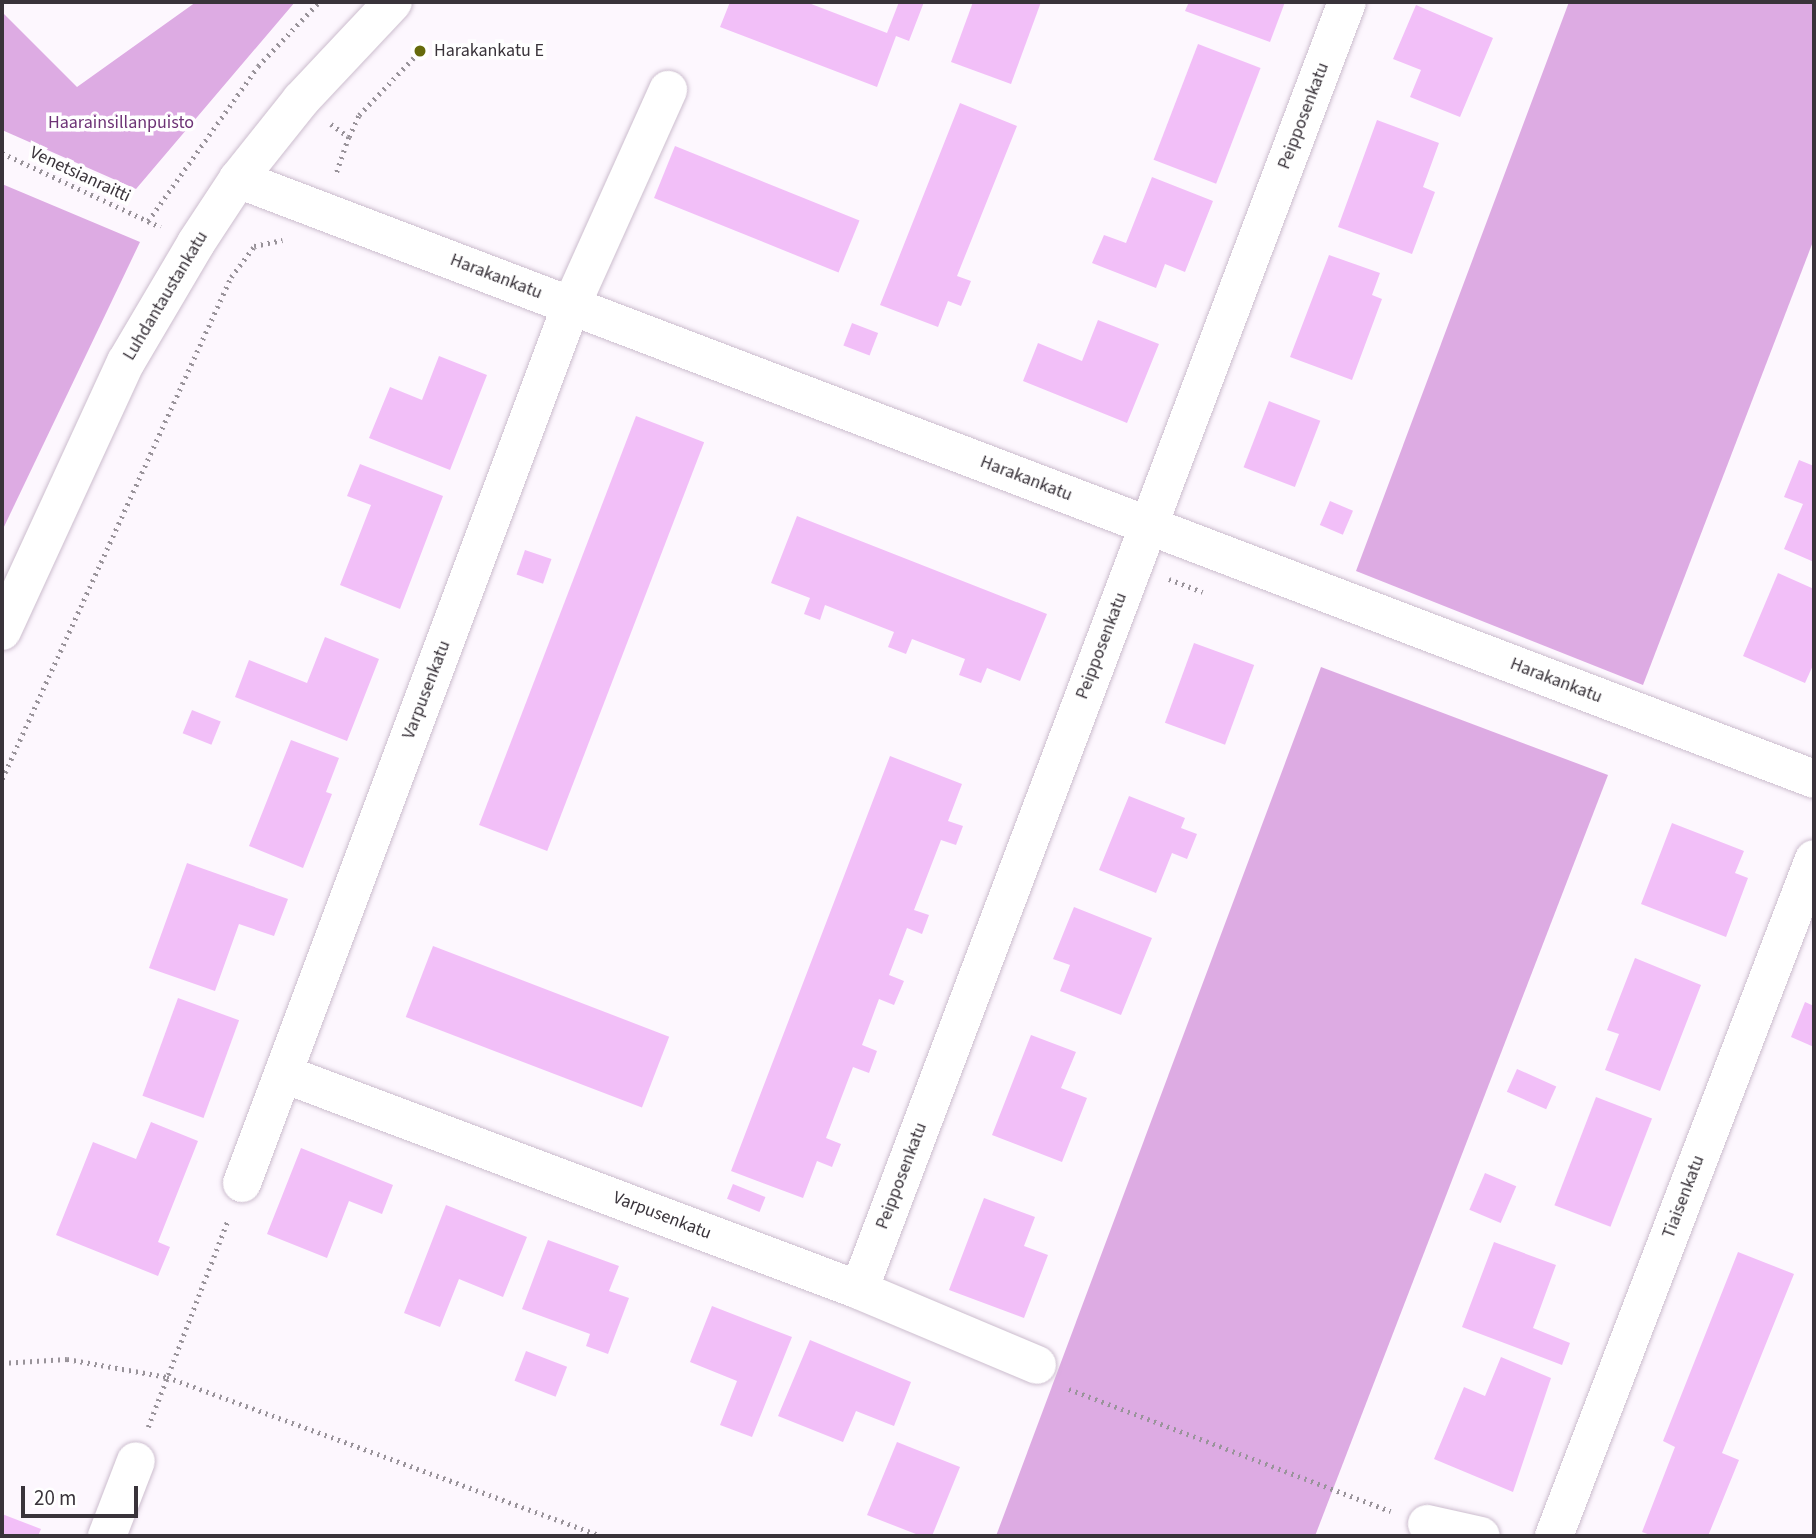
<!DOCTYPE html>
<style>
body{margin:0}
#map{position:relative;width:1816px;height:1538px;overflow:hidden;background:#fdf7fe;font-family:"Source Sans 3",sans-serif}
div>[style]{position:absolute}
.forest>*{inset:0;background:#ddabe3}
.building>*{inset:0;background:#f2bff8;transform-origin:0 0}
.path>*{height:4.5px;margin-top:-2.25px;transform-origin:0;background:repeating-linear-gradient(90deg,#99939a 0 2px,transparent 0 7px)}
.roads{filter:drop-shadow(0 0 2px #ccbdce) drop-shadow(0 0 2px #ccbdce)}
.minor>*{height:38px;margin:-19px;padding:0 19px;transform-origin:19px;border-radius:19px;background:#fff}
.dots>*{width:19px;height:19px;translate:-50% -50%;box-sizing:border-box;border:4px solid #fff;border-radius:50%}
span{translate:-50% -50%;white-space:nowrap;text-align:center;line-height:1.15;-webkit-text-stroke:7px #fff;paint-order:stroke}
.poi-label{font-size:18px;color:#39333a}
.left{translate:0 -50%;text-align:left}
.street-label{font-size:18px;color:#39333a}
.park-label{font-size:18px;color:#6e3376}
.frame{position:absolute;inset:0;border:4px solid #39333a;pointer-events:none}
.scale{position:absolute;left:21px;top:1486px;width:117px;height:32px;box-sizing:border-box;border:4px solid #39333a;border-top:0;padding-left:9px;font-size:21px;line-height:24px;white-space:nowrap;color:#39333a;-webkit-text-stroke:5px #fff;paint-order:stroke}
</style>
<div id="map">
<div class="forest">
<div style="clip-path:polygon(196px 2px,295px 2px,136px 189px,2px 130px,2px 12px,77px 87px)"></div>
<div style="clip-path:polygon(1569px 2px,1814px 2px,1814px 239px,1643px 685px,1356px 571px)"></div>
<div style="clip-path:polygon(2px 184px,140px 242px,2px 531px)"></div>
<div style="clip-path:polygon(1321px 667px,1608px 775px,1315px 1536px,996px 1536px)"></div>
</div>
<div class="building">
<div style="clip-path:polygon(730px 2px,806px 2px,887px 33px,899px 2px,924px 2px,909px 41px,896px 36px,877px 87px,720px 27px)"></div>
<div style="clip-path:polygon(973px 2px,1041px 2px,1011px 84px,951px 62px)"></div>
<div style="clip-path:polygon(1189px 2px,1285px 2px,1270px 42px,1185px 11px)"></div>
<div style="clip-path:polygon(1416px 5px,1493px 38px,1460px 117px,1410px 97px,1421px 70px,1393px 59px)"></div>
<div style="left:1198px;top:44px;width:67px;height:124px;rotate:21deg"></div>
<div style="clip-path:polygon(960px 103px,1017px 126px,957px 276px,971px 281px,961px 306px,948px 301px,938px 327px,880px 305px)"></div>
<div style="clip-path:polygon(1377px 120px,1439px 143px,1423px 187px,1435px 192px,1412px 254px,1338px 227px)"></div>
<div style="left:675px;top:146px;width:199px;height:56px;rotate:22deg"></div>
<div style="clip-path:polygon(1152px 177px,1213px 201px,1185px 272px,1165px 264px,1156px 288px,1092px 263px,1104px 235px,1126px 243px)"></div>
<div style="clip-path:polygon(1329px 255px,1380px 273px,1372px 295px,1382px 299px,1352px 380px,1290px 357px)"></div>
<div style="clip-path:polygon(1098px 320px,1159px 344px,1127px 423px,1023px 381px,1038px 343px,1082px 361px)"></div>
<div style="left:852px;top:323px;width:28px;height:24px;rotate:21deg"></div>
<div style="clip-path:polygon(439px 356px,487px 375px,450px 470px,369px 438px,390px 387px,422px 400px)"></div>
<div style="left:1269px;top:401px;width:55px;height:71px;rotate:21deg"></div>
<div style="left:636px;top:416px;width:73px;height:438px;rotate:21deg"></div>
<div style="clip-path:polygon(1799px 460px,1814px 466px,1814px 562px,1784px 549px,1803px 504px,1784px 497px)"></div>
<div style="clip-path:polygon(360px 464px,443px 496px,400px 609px,340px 585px,371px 505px,347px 496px)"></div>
<div style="left:1330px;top:501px;width:25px;height:26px;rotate:23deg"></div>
<div style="clip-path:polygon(797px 516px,1047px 614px,1020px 681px,987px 668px,981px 683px,959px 675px,965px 659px,912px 639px,906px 654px,888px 647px,894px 632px,825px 605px,820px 620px,804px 614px,810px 598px,771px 583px)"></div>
<div style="left:525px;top:550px;width:28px;height:26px;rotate:19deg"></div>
<div style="clip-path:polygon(1778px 573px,1814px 589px,1814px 663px,1805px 683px,1743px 656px)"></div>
<div style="clip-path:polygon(325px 637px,379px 659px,347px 741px,235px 697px,249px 660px,307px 683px)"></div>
<div style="left:1194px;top:643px;width:64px;height:85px;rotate:20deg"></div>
<div style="left:192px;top:710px;width:31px;height:25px;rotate:22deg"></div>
<div style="clip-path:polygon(291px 740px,339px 758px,326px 792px,332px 794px,303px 868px,249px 846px)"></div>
<div style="clip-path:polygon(890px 756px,962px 784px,948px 821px,963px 826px,956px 845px,941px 840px,914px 910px,929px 915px,922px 934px,907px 928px,889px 975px,904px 981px,894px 1005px,879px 999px,862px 1045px,877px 1051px,869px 1073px,853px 1067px,826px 1138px,841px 1144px,832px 1167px,817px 1161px,803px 1198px,731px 1171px)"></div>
<div style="clip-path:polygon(1129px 796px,1185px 818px,1181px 828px,1197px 834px,1187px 859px,1172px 853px,1156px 893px,1099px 870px)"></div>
<div style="clip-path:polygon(1672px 823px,1744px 851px,1735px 873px,1748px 878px,1726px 937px,1641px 904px)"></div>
<div style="clip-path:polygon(187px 863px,288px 899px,274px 936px,239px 924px,215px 991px,149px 968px)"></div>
<div style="clip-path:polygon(1074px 907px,1152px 938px,1121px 1015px,1060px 991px,1070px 965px,1053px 959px)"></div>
<div style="left:433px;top:946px;width:253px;height:76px;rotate:21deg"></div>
<div style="clip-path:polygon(1635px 958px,1701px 985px,1660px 1091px,1605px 1070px,1619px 1034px,1607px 1030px)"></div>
<div style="left:178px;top:998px;width:65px;height:104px;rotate:20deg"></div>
<div style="clip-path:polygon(1805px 1002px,1814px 1006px,1814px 1047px,1791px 1037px)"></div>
<div style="clip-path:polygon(1031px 1035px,1076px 1052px,1061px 1088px,1087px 1098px,1062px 1162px,992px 1135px)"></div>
<div style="left:1517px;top:1069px;width:43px;height:25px;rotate:24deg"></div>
<div style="left:1596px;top:1097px;width:60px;height:116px;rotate:21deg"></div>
<div style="clip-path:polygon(151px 1122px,198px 1141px,158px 1242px,170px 1247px,158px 1276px,56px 1235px,93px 1142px,136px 1159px)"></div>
<div style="clip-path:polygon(301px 1148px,393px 1185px,382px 1214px,349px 1201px,327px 1258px,267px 1234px)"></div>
<div style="left:1485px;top:1173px;width:34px;height:40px;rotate:23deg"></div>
<div style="left:733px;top:1184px;width:35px;height:16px;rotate:22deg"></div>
<div style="clip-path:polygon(984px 1198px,1035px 1217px,1024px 1246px,1048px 1255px,1024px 1318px,949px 1290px)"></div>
<div style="clip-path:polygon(446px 1205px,527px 1237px,503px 1297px,459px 1279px,440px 1327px,404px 1313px)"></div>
<div style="clip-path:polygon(548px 1240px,619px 1266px,609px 1291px,629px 1298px,608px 1354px,586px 1346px,590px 1334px,522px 1309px)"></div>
<div style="clip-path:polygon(1494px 1242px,1556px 1265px,1533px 1328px,1570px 1343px,1562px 1365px,1462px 1327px)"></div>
<div style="clip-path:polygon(1738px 1252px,1794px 1274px,1722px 1453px,1739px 1460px,1708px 1536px,1653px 1536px,1642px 1532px,1675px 1447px,1663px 1441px)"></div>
<div style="clip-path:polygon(712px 1306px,792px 1337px,752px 1437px,720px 1425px,737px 1381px,690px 1362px)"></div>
<div style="clip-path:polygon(810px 1340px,911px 1382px,894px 1426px,856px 1411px,843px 1442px,778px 1416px)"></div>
<div style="left:526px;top:1351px;width:44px;height:32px;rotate:21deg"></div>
<div style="clip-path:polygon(1501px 1357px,1551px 1378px,1513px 1492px,1434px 1459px,1464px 1387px,1485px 1396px)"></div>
<div style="clip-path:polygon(897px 1442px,960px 1467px,932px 1536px,921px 1536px,867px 1515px)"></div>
<div style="clip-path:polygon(2px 1514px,41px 1529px,38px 1536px,2px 1536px)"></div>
</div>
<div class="path">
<div style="left:331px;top:124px;width:22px;rotate:36deg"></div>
<div style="left:349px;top:137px;width:39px;rotate:109deg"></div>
<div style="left:349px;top:137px;width:24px;rotate:-66deg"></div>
<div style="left:359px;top:115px;width:88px;rotate:-46.4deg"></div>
<div style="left:2px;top:153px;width:175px;rotate:25deg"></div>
<div style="left:148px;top:221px;width:190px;rotate:-54.6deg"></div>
<div style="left:258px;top:66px;width:88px;rotate:-46.4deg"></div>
<div style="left:1169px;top:579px;width:36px;rotate:21deg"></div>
<div style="left:2px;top:779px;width:552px;rotate:-65.48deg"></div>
<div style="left:231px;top:277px;width:39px;rotate:-53deg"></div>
<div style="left:254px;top:246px;width:29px;rotate:-12deg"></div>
<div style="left:2px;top:1363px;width:65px;rotate:-3.5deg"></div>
<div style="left:67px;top:1359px;width:102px;rotate:10.2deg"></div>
<div style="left:167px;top:1377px;width:463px;rotate:20.1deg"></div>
<div style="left:1069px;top:1389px;width:344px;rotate:20.8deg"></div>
<div style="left:148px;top:1427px;width:222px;rotate:-68.9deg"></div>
</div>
<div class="roads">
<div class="minor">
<div style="left:238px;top:179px;width:1686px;rotate:20.84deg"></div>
<div style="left:2px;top:631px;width:296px;rotate:-65.3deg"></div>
<div style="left:126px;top:362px;width:138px;rotate:-59.5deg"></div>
<div style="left:196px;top:243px;width:77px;rotate:-56.7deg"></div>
<div style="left:238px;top:179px;width:101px;rotate:-51.4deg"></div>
<div style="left:301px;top:100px;width:134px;rotate:-46.8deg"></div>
<div style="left:284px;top:1074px;width:614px;rotate:20.59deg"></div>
<div style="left:859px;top:1290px;width:193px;rotate:22.8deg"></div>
<div style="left:242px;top:1183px;width:937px;rotate:-69.44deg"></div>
<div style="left:571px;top:306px;width:237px;rotate:-65.8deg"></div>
<div style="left:859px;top:1290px;width:1377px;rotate:-69.25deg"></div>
<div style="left:1427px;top:1524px;width:55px;rotate:12.5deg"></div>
<div style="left:107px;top:1536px;width:80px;rotate:-68.9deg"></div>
<div style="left:1554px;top:1536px;width:725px;rotate:-68.99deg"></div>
</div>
</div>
<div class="dots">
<div style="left:420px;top:51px;background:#666a0c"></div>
</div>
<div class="poi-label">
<span class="left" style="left:434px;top:51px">Harakankatu E</span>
</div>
<div class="street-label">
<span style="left:1304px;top:116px;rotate:-69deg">Peipposenkatu</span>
<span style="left:80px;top:175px;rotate:25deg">Venetsianraitti</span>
<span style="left:496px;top:277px;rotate:21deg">Harakankatu</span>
<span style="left:166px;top:296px;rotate:-59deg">Luhdantaustankatu</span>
<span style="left:1026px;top:479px;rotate:21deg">Harakankatu</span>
<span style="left:1102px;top:646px;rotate:-69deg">Peipposenkatu</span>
<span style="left:1556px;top:681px;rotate:21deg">Harakankatu</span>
<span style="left:427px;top:690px;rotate:-69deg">Varpusenkatu</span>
<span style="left:902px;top:1176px;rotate:-69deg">Peipposenkatu</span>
<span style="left:1684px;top:1197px;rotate:-69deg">Tiaisenkatu</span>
<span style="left:662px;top:1216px;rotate:21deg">Varpusenkatu</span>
</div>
<div class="park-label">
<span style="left:121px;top:123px">Haarainsillanpuisto</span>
</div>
<div class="frame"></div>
<div class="scale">20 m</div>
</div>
